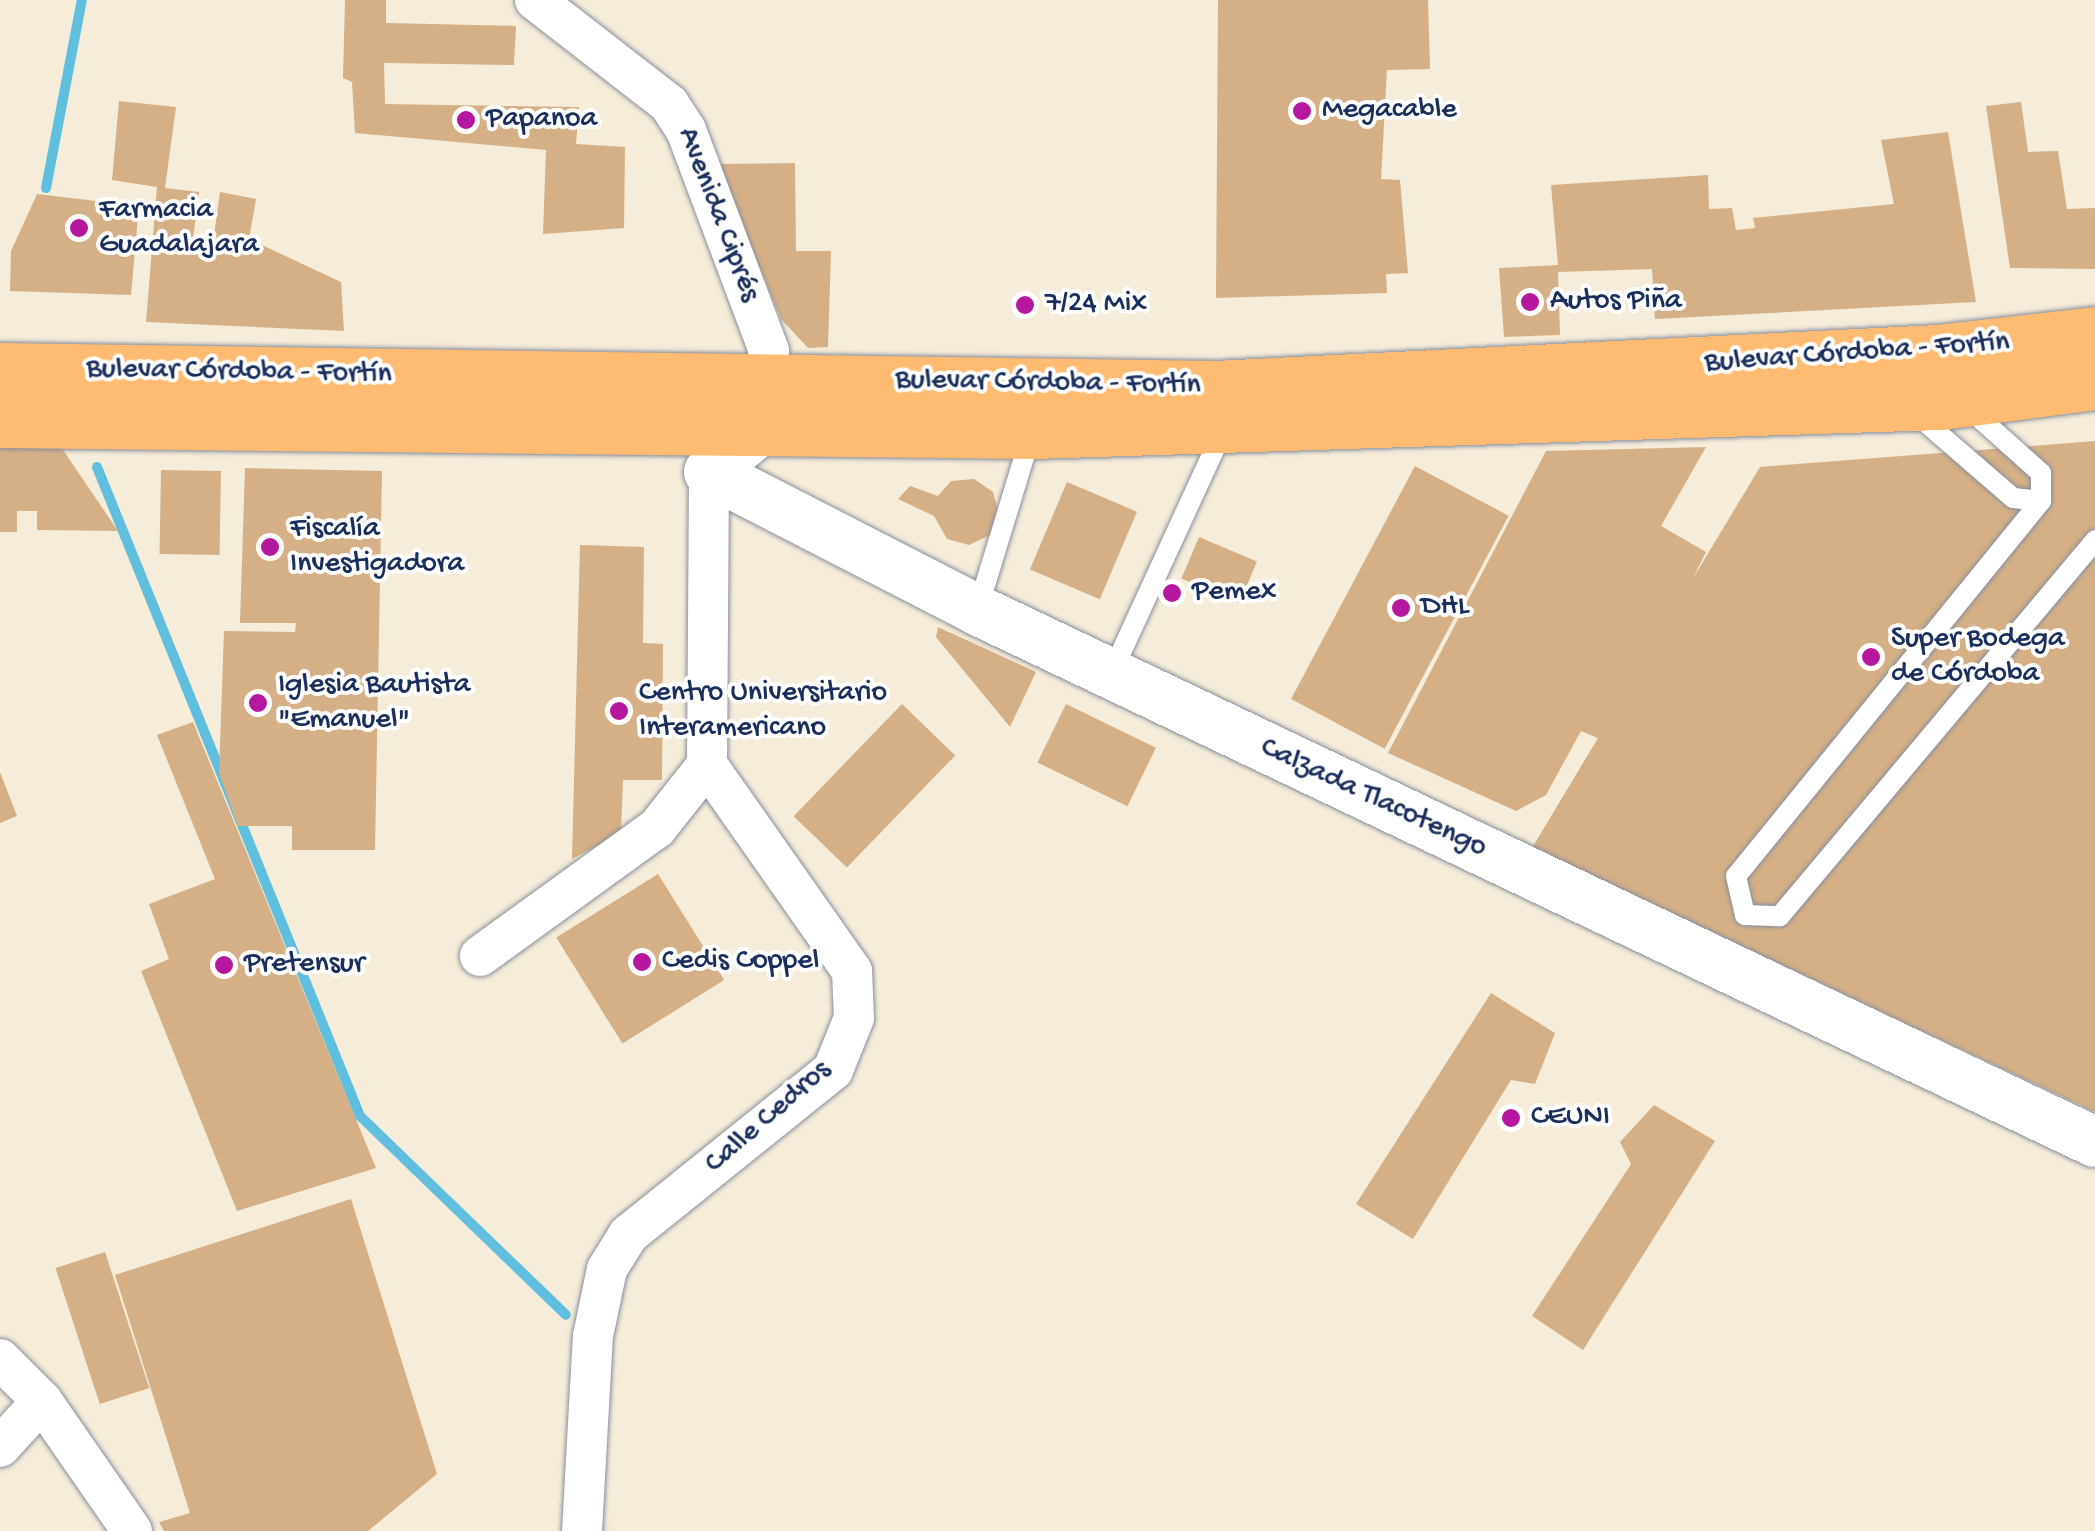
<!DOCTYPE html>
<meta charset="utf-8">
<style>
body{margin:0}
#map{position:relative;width:2095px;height:1531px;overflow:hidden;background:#f5ecd9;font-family:"Gochi Hand",sans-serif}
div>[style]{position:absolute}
.stream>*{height:10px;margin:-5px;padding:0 5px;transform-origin:5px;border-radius:5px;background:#60bfde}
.building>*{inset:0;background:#d5b086;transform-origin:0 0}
.roads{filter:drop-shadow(0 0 2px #888e9c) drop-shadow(0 0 2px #888e9c)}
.service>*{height:20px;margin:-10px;padding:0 10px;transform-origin:10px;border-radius:10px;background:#fff}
.minor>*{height:40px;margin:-20px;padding:0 20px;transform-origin:20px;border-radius:20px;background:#fff}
.tertiary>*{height:50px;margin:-25px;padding:0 25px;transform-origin:25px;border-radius:25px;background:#fff}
.primary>*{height:55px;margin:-27.5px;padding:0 27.5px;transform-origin:27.5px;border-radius:27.5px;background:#ffbb71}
.dots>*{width:28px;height:28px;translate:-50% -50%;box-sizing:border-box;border:5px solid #fff;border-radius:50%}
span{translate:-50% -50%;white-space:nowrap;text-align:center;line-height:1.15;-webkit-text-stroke:8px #fff;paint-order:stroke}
.poi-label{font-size:30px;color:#1b2f5e}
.left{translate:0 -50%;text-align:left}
.street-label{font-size:30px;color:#1b2f5e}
</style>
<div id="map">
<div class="stream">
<div style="left:46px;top:188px;width:191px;rotate:-79.2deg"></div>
<div style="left:97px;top:467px;width:700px;rotate:67.94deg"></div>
<div style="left:360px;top:1116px;width:286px;rotate:44deg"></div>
</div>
<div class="building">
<div style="clip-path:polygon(345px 0,386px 0,386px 23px,516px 26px,514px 65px,384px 63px,385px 104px,579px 107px,576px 144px,625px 147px,624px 228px,543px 234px,546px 150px,355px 133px,352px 82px,343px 78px)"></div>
<div style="clip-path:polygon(1218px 0,1428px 0,1430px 69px,1387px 70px,1381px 179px,1400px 180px,1408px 273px,1386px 274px,1387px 293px,1216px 298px)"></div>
<div style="clip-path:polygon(119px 101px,176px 107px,165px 188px,199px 192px,192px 247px,212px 250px,220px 192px,256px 199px,249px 239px,341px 282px,344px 331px,146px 322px,157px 187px,112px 180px)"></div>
<div style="clip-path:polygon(2021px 102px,2028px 152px,2058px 151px,2067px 209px,2095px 208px,2095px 269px,2010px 268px,1986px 106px)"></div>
<div style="clip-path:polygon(1948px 132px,1976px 302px,1655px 319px,1652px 269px,1558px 272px,1560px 335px,1504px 337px,1499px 268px,1558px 265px,1551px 185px,1708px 175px,1709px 209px,1732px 208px,1736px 230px,1755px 228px,1753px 218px,1894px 204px,1881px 140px)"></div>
<div style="clip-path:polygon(795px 163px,796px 251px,831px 251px,828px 347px,808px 348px,781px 319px,717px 164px)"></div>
<div style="clip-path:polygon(37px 194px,139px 206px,131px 295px,10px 291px,11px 251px)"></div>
<div style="clip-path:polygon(2095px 441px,2095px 1112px,1532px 848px,1598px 738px,1581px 731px,1546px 795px,1516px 811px,1388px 753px,1546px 451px,1706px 447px,1661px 526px,1706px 552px,1692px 580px,1760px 467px)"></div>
<div style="clip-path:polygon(0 443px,59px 444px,118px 531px,37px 530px,37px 511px,17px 511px,17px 532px,0 532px)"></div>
<div style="left:1415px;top:466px;width:106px;height:264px;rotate:28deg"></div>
<div style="clip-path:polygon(245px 468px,382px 471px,375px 850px,292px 850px,292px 826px,238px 826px,219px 773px,224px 631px,295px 632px,296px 623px,240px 623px)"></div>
<div style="left:161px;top:470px;width:60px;height:84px;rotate:1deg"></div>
<div style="clip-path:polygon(974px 479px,993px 492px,999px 514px,990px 535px,969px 545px,947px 539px,934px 516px,898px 499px,910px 486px,938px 496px,951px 481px)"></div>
<div style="left:1067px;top:482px;width:76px;height:95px;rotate:23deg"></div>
<div style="left:1199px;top:537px;width:63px;height:45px;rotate:23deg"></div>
<div style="clip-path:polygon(580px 545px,644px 547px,643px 643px,663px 644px,662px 780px,623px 780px,621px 833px,572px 859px)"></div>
<div style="clip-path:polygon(938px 627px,1036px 672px,1010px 727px,936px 637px)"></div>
<div style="left:902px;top:704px;width:74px;height:156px;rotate:44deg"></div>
<div style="left:1066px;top:704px;width:100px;height:65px;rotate:26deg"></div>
<div style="clip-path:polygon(193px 722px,376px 1168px,237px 1211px,141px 971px,169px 959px,149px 904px,215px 879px,157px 735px)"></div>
<div style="clip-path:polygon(0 772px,17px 816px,0 823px)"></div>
<div style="left:658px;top:874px;width:125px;height:120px;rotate:58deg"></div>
<div style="clip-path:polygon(1491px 993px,1555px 1033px,1535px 1084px,1511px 1080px,1413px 1239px,1356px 1204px)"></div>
<div style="clip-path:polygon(1654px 1105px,1715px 1141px,1583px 1350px,1532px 1316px,1631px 1164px,1620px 1142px)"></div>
<div style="clip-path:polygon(351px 1199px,437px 1474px,368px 1531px,164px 1531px,159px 1522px,190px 1513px,115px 1275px)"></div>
<div style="left:105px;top:1252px;width:143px;height:52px;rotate:72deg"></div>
</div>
<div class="roads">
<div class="service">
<div style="left:1916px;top:414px;width:128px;rotate:40.9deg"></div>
<div style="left:2013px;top:498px;width:28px;rotate:6deg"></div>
<div style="left:2041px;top:501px;width:28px;rotate:-90deg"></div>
<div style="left:2041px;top:473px;width:102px;rotate:-138.2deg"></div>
<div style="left:2041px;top:501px;width:483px;rotate:129.1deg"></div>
<div style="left:1736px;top:876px;width:40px;rotate:77deg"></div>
<div style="left:1745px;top:915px;width:35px;rotate:2deg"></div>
<div style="left:1780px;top:916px;width:491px;rotate:-50deg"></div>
<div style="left:978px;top:608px;width:181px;rotate:-73deg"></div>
<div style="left:1112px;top:672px;width:265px;rotate:-65.3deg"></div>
</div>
<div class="minor">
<div style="left:535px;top:0;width:170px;rotate:37.8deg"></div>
<div style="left:669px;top:104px;width:31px;rotate:57deg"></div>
<div style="left:686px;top:130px;width:236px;rotate:69.4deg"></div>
<div style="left:769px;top:351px;width:26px;rotate:101deg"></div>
<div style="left:480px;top:956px;width:218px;rotate:-35.9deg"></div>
<div style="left:657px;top:828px;width:80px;rotate:-51.6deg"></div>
<div style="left:0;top:1359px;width:59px;rotate:45deg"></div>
<div style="left:42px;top:1401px;width:158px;rotate:55.3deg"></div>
<div style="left:0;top:1447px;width:62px;rotate:-47.6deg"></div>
<div style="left:582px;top:1531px;width:195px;rotate:-86.8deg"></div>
<div style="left:593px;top:1336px;width:68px;rotate:-78.2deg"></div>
<div style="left:607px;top:1269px;width:40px;rotate:-58deg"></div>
<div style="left:628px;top:1235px;width:263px;rotate:-38.8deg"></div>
<div style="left:833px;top:1070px;width:56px;rotate:-68deg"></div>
<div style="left:854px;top:1018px;width:47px;rotate:-92.4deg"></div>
<div style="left:852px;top:971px;width:252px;rotate:-125.1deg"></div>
<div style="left:707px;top:765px;width:293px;rotate:-89.6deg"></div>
</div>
<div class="tertiary">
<div style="left:760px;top:399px;width:36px;rotate:99deg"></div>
<div style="left:754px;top:435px;width:58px;rotate:140.6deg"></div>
<div style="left:709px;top:472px;width:301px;rotate:27.2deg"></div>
<div style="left:977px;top:610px;width:1238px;rotate:25.45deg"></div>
</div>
<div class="primary">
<div style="left:0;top:370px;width:1215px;rotate:0.85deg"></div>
<div style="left:1215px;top:388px;width:724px;rotate:-2.85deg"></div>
<div style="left:1938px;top:352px;width:158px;rotate:-6.5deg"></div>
<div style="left:0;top:420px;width:1032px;rotate:0.61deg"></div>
<div style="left:1032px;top:431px;width:909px;rotate:-1.83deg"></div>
<div style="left:1941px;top:402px;width:155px;rotate:-7.4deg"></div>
</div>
</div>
<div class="dots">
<div style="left:1302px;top:111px;background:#b5179e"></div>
<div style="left:466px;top:120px;background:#b5179e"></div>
<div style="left:79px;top:228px;background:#b5179e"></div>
<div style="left:1530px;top:302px;background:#b5179e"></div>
<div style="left:1025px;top:305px;background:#b5179e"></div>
<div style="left:270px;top:547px;background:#b5179e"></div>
<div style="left:1172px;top:593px;background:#b5179e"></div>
<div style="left:1401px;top:608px;background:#b5179e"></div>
<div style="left:1871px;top:657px;background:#b5179e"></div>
<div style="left:258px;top:703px;background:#b5179e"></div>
<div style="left:619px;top:711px;background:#b5179e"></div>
<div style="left:642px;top:962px;background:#b5179e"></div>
<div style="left:224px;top:965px;background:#b5179e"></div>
<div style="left:1511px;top:1118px;background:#b5179e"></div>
</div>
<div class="poi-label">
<span class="left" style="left:1322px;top:111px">Megacable</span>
<span class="left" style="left:486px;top:120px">Papanoa</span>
<span class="left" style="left:99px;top:228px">Farmacia<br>Guadalajara</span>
<span class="left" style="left:1550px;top:302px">Autos Piña</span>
<span class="left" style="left:1045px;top:305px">7/24 Mix</span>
<span class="left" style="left:290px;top:547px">Fiscalía<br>Investigadora</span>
<span class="left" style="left:1192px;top:593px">Pemex</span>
<span class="left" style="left:1421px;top:608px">DHL</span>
<span class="left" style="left:1891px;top:657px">Super Bodega<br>de Córdoba</span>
<span class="left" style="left:278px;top:703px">Iglesia Bautista<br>"Emanuel"</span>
<span class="left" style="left:639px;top:711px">Centro Universitario<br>Interamericano</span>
<span class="left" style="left:662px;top:962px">Cedis Coppel</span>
<span class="left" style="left:244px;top:965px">Pretensur</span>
<span class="left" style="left:1531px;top:1118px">CEUNI</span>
</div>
<div class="street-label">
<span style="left:717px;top:215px;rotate:69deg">Avenida Ciprés</span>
<span style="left:1857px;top:354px;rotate:-4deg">Bulevar Córdoba - Fortín</span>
<span style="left:239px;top:373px;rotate:1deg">Bulevar Córdoba - Fortín</span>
<span style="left:1048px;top:384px;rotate:1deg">Bulevar Córdoba - Fortín</span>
<span style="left:1373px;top:799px;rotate:25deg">Calzada Tlacotengo</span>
<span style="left:769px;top:1118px;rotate:-41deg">Calle Cedros</span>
</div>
</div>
